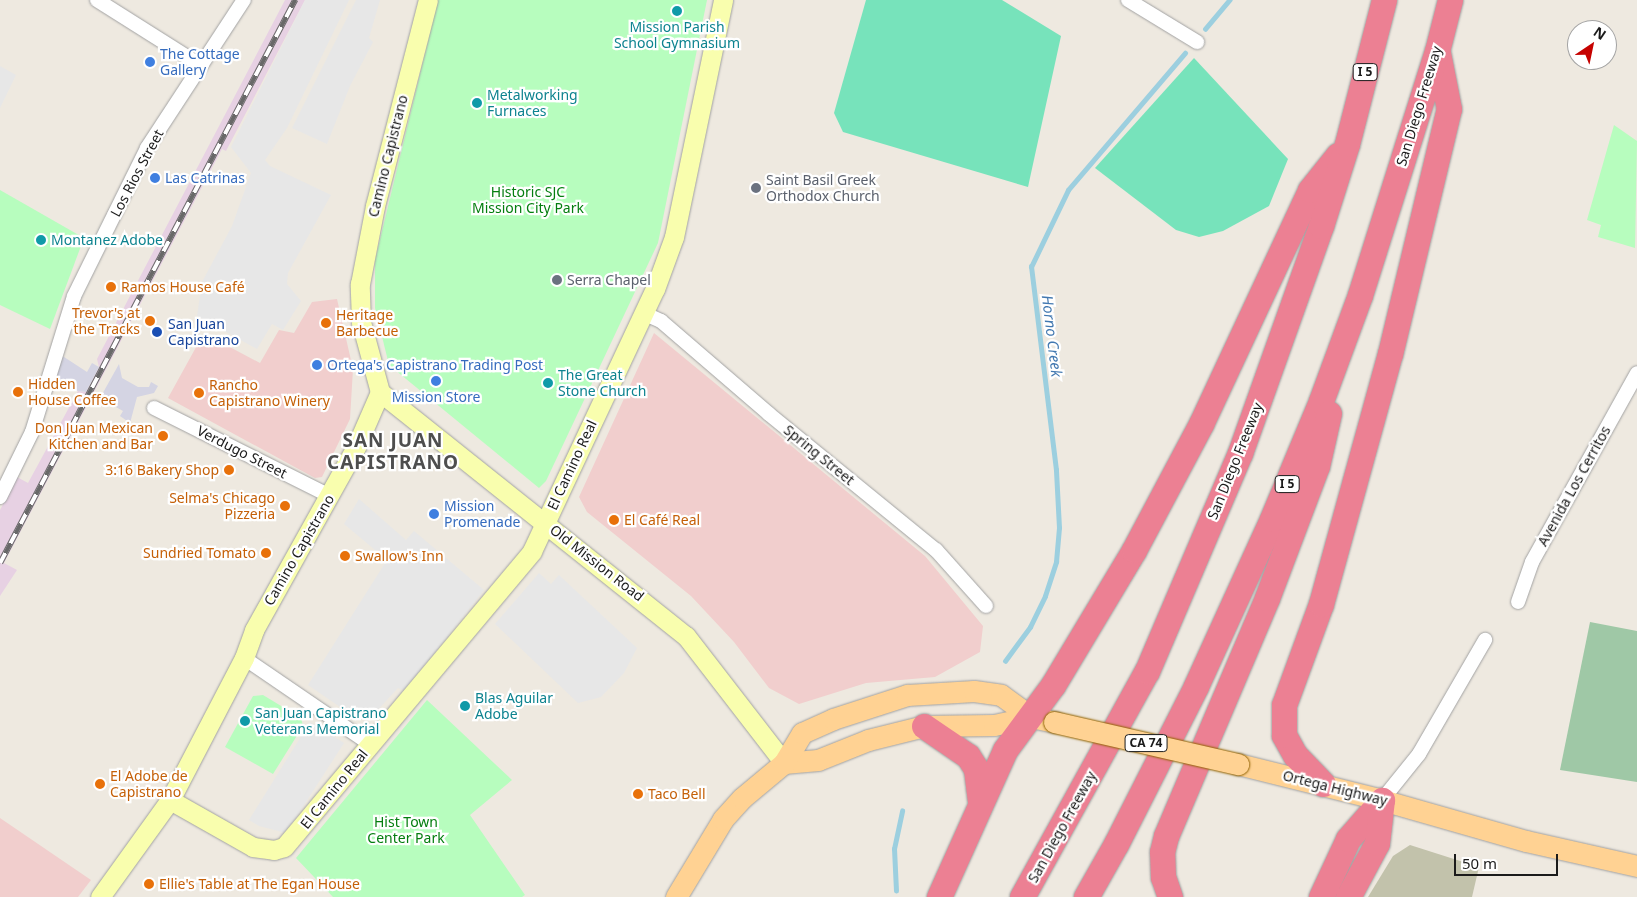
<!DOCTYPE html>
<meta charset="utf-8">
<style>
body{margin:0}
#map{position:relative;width:1637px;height:897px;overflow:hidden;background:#eee9e0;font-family:"Noto Sans",sans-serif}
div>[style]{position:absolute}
.commercial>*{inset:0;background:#f1cecd}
.industrial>*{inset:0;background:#e7d1e3}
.construction>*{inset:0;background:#c2c2ab}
.cemetery>*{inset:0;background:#9fc8a6}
.park>*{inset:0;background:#b7fdbe}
.pitch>*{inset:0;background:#77e3bb}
.parking>*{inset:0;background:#e7e7e7}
.plaza>*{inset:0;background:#d4d4e3}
.stream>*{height:4.5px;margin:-2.25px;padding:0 2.25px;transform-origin:2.25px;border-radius:2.25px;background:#9ccfdf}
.roads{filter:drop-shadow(0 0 1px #a2a2a2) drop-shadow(0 0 1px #a2a2a2)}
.street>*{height:14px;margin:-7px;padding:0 7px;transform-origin:7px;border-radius:7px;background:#fff}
.secondary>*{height:19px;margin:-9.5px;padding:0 9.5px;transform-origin:9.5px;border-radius:9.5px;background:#f9feae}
.primary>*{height:21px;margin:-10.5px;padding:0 10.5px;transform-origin:10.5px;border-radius:10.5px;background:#ffd293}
.highway>*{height:25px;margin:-12.5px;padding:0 12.5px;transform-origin:12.5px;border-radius:12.5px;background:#ec8093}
.rail>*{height:5.5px;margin-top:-2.75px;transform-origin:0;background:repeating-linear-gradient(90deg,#fff 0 11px,#696969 0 22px);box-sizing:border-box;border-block:1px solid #696969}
.bridges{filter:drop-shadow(0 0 1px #926300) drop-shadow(0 0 1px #926300)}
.primary-bridge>*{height:21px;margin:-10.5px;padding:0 10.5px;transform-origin:10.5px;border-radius:10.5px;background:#ffd293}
.dots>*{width:14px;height:14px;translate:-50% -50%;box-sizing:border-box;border:2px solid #fff;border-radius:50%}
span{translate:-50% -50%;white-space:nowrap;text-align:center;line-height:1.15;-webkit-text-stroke:4.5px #fff;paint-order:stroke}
.shield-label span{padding:1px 4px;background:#fff;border:1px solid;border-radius:4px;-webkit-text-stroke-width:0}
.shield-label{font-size:12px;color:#1b1b1b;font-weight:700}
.culture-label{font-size:14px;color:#0d838f}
.left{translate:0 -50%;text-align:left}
.shop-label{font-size:14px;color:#366cbe}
.street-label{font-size:14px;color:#1b1b1b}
.worship-label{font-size:14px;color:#5b616d}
.park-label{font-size:14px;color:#047e0f}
.food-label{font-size:14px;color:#c56008}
.right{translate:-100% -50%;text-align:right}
.transit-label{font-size:14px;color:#164399}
.water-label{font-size:15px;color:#4278b0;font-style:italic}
.district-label{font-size:19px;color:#4e4e4e;font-weight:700;letter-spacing:1px}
.north{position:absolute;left:1567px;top:20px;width:50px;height:50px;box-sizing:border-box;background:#fff;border:1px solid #a4a4a4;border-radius:50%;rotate:34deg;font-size:14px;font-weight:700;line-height:20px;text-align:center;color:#1b1b1b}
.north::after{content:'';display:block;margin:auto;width:18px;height:22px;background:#c60200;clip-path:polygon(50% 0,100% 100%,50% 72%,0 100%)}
.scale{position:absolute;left:1454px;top:854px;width:104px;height:22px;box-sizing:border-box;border:2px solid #1b1b1b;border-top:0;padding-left:6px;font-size:15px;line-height:18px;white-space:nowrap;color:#1b1b1b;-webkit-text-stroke:4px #fff;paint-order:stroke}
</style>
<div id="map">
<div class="commercial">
<div style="clip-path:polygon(337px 299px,353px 369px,350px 419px,322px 477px,315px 478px,168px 398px,200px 340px,211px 337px,260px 363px,279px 330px,294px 333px,312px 302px)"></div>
<div style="clip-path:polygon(654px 333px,925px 556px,983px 626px,980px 652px,935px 677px,866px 683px,799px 704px,769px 688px,734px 642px,691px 596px,587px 512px,579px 497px)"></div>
<div style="clip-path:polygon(0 818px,91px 880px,78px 897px,0 897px)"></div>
</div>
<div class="industrial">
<div style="clip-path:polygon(285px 0,305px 0,226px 151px,222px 149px,4px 563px,17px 570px,0 596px,0 510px,17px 477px,28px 483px,78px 391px,86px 392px,99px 367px,97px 359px)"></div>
</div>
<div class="construction">
<div style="clip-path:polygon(1410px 845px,1479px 867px,1472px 897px,1368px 897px,1393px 856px)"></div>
</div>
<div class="cemetery">
<div style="clip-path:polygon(1590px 622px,1637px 631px,1637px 782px,1560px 770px)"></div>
</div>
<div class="park">
<div style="clip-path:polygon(438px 0,707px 0,658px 243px,546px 481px,539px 488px,389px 365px,375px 308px,375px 260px)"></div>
<div style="clip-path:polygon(1614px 125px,1637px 141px,1635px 248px,1598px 237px,1601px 225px,1587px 220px)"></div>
<div style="clip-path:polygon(0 190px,84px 238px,50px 329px,0 305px)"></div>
<div style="clip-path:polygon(263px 695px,301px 718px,303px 726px,273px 774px,225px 747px,253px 696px)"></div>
<div style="clip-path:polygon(427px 700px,512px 780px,470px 815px,525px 895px,522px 897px,333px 897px,296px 858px)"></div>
</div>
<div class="pitch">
<div style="clip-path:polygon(866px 0,1002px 0,1061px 36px,1028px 187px,843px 132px,834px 113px)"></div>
<div style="clip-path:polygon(1194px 58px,1288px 159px,1269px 206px,1223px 231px,1199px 237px,1176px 230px,1095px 168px)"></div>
</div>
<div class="parking">
<div style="clip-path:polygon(305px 0,349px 0,287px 128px,265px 160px,270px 166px,331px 195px,288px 273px,287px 284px,301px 301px,283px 330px,272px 324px,257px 349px,197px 316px,202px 282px,232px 226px,251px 173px,231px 147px)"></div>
<div style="clip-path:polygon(356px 0,380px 0,369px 38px,373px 42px,350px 86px,327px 144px,292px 128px)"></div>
<div style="clip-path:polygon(0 66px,16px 75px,0 108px)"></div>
<div style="clip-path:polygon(359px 499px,406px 540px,414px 531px,484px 590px,405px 691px,398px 688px,373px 715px,359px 720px,308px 685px,387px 560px,344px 524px)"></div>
<div style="clip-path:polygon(539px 573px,551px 584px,559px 575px,637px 648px,624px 673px,601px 697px,578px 703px,495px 624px)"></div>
<div style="clip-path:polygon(310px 722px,344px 743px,286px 833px,259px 826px,249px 820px)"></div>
</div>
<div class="plaza">
<div style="clip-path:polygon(61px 355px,87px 372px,92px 363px,99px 367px,86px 392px,50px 387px)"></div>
<div style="clip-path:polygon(119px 364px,122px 378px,138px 387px,149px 387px,151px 382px,158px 386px,154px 393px,137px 397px,130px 423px,120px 416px,123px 411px,100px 398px)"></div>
</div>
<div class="stream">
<div style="left:1205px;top:29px;width:38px;rotate:-50deg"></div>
<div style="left:1005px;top:661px;width:42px;rotate:-53.7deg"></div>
<div style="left:1030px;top:627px;width:34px;rotate:-64deg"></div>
<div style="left:1045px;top:596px;width:36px;rotate:-72deg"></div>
<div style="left:1056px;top:562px;width:34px;rotate:-85deg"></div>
<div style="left:1059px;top:528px;width:58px;rotate:-93deg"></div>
<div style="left:1056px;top:470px;width:205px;rotate:-97deg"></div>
<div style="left:1031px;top:267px;width:85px;rotate:-64.3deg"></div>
<div style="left:1068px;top:190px;width:180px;rotate:-49.5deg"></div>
<div style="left:896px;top:891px;width:42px;rotate:-92.7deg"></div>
<div style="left:894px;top:849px;width:39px;rotate:-78deg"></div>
</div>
<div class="roads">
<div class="street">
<div style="left:97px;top:0;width:122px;rotate:32.3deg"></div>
<div style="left:1128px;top:0;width:81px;rotate:31.3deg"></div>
<div style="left:643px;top:313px;width:20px;rotate:24deg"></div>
<div style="left:661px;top:321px;width:143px;rotate:40.7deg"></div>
<div style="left:769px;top:414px;width:215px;rotate:39.2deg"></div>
<div style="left:936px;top:550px;width:75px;rotate:48.2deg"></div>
<div style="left:154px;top:408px;width:197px;rotate:26.6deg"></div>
<div style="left:0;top:497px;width:72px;rotate:-63.8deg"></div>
<div style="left:32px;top:432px;width:142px;rotate:-72.8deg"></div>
<div style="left:74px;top:296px;width:165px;rotate:-63.7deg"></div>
<div style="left:147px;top:148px;width:177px;rotate:-56.8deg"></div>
<div style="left:1518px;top:602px;width:42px;rotate:-70.7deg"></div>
<div style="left:1532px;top:562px;width:216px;rotate:-60.9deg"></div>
<div style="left:244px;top:658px;width:153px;rotate:34.3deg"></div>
<div style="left:1382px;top:800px;width:59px;rotate:-51.2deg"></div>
<div style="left:1419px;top:754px;width:132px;rotate:-59.9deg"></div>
</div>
<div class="secondary">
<div style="left:380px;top:392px;width:391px;rotate:38.6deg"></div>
<div style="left:686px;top:636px;width:160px;rotate:52.3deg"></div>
<div style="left:170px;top:800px;width:95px;rotate:29.5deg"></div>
<div style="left:253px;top:847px;width:21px;rotate:8deg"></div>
<div style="left:274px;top:850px;width:10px;rotate:-17deg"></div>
<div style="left:284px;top:847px;width:386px;rotate:-50deg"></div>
<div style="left:532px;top:551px;width:289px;rotate:-64.9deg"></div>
<div style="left:655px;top:289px;width:55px;rotate:-69.9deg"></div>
<div style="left:674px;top:237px;width:242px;rotate:-78.3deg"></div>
<div style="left:100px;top:897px;width:120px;rotate:-54.2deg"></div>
<div style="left:170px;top:800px;width:160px;rotate:-62.5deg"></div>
<div style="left:244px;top:658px;width:30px;rotate:-70deg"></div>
<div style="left:254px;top:630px;width:210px;rotate:-60.9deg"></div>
<div style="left:356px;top:447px;width:60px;rotate:-66.4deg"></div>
<div style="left:380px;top:392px;width:73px;rotate:-105.2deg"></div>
<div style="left:361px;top:322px;width:38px;rotate:-92deg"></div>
<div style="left:360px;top:284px;width:79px;rotate:-79.1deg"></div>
<div style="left:375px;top:206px;width:213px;rotate:-75.6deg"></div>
</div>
<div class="primary">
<div style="left:784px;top:763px;width:34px;rotate:-5deg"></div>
<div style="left:818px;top:760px;width:54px;rotate:-21.8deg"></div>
<div style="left:868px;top:740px;width:58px;rotate:-14deg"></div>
<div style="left:924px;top:726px;width:70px;rotate:-0.8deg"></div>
<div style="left:994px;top:725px;width:38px;rotate:-12deg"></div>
<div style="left:1238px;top:764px;width:148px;rotate:14deg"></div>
<div style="left:1382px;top:800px;width:150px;rotate:15.9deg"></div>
<div style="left:1526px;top:841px;width:114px;rotate:12.7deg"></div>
<div style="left:676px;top:897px;width:91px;rotate:-58.9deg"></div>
<div style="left:723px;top:819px;width:28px;rotate:-48deg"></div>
<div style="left:742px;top:798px;width:55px;rotate:-39.8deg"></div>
<div style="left:784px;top:763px;width:35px;rotate:-59deg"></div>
<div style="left:802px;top:733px;width:34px;rotate:-24deg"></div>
<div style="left:833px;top:719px;width:78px;rotate:-18deg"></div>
<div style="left:907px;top:695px;width:67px;rotate:-3.4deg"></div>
<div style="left:974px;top:691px;width:27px;rotate:8deg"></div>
<div style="left:1001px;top:695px;width:37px;rotate:36deg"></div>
<div style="left:1031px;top:717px;width:24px;rotate:12deg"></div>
</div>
<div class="highway">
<div style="left:924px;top:726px;width:53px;rotate:34.3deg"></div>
<div style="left:968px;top:756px;width:15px;rotate:58deg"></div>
<div style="left:976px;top:769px;width:31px;rotate:83deg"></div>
<div style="left:1323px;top:784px;width:40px;rotate:-134deg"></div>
<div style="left:1295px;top:755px;width:23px;rotate:-119deg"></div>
<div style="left:1284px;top:735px;width:30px;rotate:-90deg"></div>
<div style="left:1284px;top:705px;width:108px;rotate:-69.9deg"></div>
<div style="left:1321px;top:604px;width:259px;rotate:-74.6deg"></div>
<div style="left:1390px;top:354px;width:252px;rotate:-76.5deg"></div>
<div style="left:1449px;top:109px;width:57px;rotate:-101.1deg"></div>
<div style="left:939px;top:897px;width:161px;rotate:-65.8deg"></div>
<div style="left:1005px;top:750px;width:81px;rotate:-53.6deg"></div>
<div style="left:1053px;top:685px;width:157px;rotate:-59deg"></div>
<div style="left:1134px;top:550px;width:143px;rotate:-62deg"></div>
<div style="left:1201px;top:424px;width:258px;rotate:-65deg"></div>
<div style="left:1310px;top:190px;width:45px;rotate:-51.3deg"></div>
<div style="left:1022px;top:897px;width:258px;rotate:-61.1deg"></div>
<div style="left:1147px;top:671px;width:237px;rotate:-66.9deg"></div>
<div style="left:1240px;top:453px;width:241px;rotate:-70.4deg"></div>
<div style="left:1321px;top:226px;width:86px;rotate:-72.4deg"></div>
<div style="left:1347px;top:144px;width:149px;rotate:-75.6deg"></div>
<div style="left:1086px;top:897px;width:61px;rotate:-60.5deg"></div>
<div style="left:1116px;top:844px;width:177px;rotate:-63.1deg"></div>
<div style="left:1196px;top:686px;width:183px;rotate:-65.5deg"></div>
<div style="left:1272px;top:519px;width:128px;rotate:-67.4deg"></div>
<div style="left:1321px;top:401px;width:113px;rotate:-69.8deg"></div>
<div style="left:1360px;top:295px;width:256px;rotate:-72.5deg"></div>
<div style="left:1437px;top:51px;width:53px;rotate:-75.7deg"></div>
<div style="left:1170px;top:897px;width:21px;rotate:-109deg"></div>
<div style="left:1163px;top:877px;width:25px;rotate:-92deg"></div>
<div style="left:1162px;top:852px;width:16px;rotate:-76deg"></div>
<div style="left:1166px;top:836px;width:259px;rotate:-67deg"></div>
<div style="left:1267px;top:598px;width:141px;rotate:-69.3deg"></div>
<div style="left:1317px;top:466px;width:54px;rotate:-77.2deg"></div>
<div style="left:1321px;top:897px;width:64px;rotate:-65deg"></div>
<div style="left:1348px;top:839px;width:52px;rotate:-48.9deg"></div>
<div style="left:1348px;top:897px;width:61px;rotate:-61.8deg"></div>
<div style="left:1377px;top:843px;width:43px;rotate:-83.4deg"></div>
</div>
</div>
<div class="rail">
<div style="left:0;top:563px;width:636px;rotate:-62.35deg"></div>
</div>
<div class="bridges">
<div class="primary-bridge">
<div style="left:1054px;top:722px;width:189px;rotate:12.9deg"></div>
</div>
</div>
<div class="dots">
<div style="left:677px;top:11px;background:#0f9aa8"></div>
<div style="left:150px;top:62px;background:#3f7fe0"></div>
<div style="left:477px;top:103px;background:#0f9aa8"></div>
<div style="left:155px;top:178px;background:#3f7fe0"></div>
<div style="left:756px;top:188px;background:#6b7280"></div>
<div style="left:41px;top:240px;background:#0f9aa8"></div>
<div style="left:557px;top:280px;background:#6b7280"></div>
<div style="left:111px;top:287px;background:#e8710a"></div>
<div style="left:150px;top:321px;background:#e8710a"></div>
<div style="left:326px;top:323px;background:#e8710a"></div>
<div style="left:157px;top:332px;background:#1a4fb4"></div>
<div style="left:317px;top:365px;background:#3f7fe0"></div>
<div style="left:436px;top:381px;background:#3f7fe0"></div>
<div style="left:548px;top:383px;background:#0f9aa8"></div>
<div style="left:18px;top:392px;background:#e8710a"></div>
<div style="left:199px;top:393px;background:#e8710a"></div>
<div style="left:163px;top:436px;background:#e8710a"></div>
<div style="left:229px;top:470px;background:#e8710a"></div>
<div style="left:285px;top:506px;background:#e8710a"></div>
<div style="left:434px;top:514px;background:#3f7fe0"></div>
<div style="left:614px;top:520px;background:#e8710a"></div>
<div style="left:266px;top:553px;background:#e8710a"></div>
<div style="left:345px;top:556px;background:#e8710a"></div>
<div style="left:465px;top:706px;background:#0f9aa8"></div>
<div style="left:245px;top:721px;background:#0f9aa8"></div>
<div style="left:100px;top:784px;background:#e8710a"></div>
<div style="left:638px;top:794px;background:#e8710a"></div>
<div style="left:149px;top:884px;background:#e8710a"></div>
</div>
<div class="shield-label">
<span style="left:1365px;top:72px">I 5</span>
<span style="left:1287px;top:484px">I 5</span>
<span style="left:1146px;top:743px">CA 74</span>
</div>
<div class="culture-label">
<span style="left:677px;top:35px">Mission Parish<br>School Gymnasium</span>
<span class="left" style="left:487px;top:103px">Metalworking<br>Furnaces</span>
<span class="left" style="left:51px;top:240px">Montanez Adobe</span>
<span class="left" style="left:558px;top:383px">The Great<br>Stone Church</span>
<span class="left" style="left:475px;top:706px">Blas Aguilar<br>Adobe</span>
<span class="left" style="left:255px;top:721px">San Juan Capistrano<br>Veterans Memorial</span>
</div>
<div class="shop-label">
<span class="left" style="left:160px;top:62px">The Cottage<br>Gallery</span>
<span class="left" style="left:165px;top:178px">Las Catrinas</span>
<span class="left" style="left:327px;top:365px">Ortega's Capistrano Trading Post</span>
<span style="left:436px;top:397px">Mission Store</span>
<span class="left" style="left:444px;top:514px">Mission<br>Promenade</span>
</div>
<div class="street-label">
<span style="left:1419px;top:106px;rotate:-73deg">San Diego Freeway</span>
<span style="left:388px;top:156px;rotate:-76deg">Camino Capistrano</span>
<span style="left:137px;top:173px;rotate:-62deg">Los Rios Street</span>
<span style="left:242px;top:452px;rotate:27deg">Verdugo Street</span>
<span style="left:819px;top:455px;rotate:39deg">Spring Street</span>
<span style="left:1235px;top:461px;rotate:-68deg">San Diego Freeway</span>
<span style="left:572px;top:465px;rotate:-65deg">El Camino Real</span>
<span style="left:1574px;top:486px;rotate:-61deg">Avenida Los Cerritos</span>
<span style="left:299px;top:550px;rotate:-60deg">Camino Capistrano</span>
<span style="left:597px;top:563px;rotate:38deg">Old Mission Road</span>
<span style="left:1335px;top:788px;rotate:14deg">Ortega Highway</span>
<span style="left:334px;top:789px;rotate:-51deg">El Camino Real</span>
<span style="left:1062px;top:827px;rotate:-61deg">San Diego Freeway</span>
</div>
<div class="worship-label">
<span class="left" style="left:766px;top:188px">Saint Basil Greek<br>Orthodox Church</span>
<span class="left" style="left:567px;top:280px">Serra Chapel</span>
</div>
<div class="park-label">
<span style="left:528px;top:200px">Historic SJC<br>Mission City Park</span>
<span style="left:406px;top:830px">Hist Town<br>Center Park</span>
</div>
<div class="food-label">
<span class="left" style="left:121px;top:287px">Ramos House Café</span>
<span class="right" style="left:140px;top:321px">Trevor's at<br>the Tracks</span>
<span class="left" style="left:336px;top:323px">Heritage<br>Barbecue</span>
<span class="left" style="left:28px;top:392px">Hidden<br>House Coffee</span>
<span class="left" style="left:209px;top:393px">Rancho<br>Capistrano Winery</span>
<span class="right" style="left:153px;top:436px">Don Juan Mexican<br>Kitchen and Bar</span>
<span class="right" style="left:219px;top:470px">3:16 Bakery Shop</span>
<span class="right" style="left:275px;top:506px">Selma's Chicago<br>Pizzeria</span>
<span class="left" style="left:624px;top:520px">El Café Real</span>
<span class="right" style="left:256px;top:553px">Sundried Tomato</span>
<span class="left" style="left:355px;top:556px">Swallow's Inn</span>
<span class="left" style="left:110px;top:784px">El Adobe de<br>Capistrano</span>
<span class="left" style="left:648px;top:794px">Taco Bell</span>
<span class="left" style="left:159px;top:884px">Ellie's Table at The Egan House</span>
</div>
<div class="transit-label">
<span class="left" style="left:168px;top:332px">San Juan<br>Capistrano</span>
</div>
<div class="water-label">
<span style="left:1052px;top:336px;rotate:83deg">Horno Creek</span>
</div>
<div class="district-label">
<span style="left:393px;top:452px">SAN JUAN<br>CAPISTRANO</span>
</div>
<div class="north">N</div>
<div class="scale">50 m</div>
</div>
